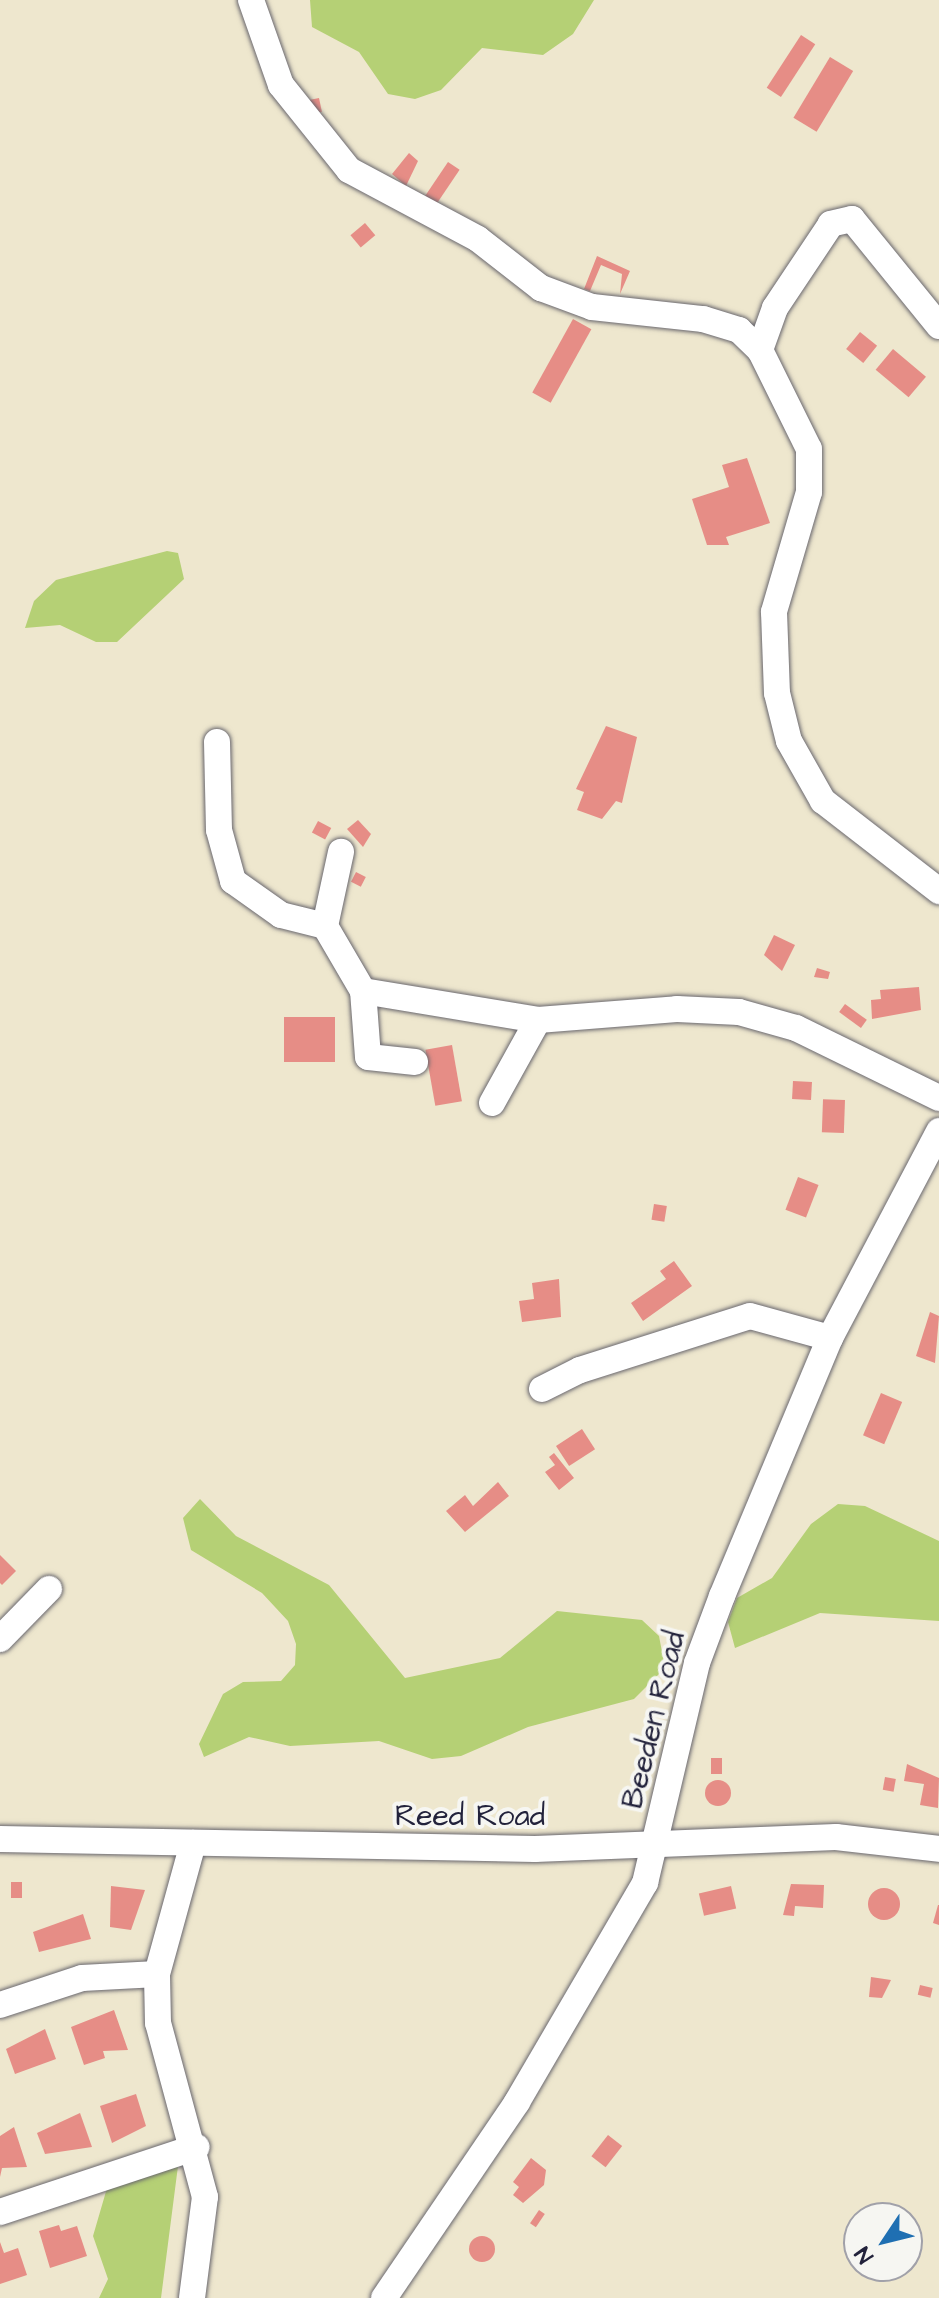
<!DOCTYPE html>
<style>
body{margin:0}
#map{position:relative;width:939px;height:2298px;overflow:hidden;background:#eee7ce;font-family:"Architects Daughter",sans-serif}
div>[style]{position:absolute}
.green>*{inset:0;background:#b5d075}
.building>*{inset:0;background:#e68d86;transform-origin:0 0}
.round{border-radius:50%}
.roads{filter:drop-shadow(0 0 2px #69676e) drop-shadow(0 0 2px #69676e)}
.minor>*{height:26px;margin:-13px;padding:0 13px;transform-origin:13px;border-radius:13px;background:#fff}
span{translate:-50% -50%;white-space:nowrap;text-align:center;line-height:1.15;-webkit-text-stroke:8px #f6f6f2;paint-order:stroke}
.street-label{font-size:30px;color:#22223b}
.north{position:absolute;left:843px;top:2202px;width:80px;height:80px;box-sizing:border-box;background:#f6f6f2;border:2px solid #a1a1a9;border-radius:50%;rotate:235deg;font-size:22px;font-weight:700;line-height:32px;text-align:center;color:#22223b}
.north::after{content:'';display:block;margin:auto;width:28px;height:36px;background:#1f6fb2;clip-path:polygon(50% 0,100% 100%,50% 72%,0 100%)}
</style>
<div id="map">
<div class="green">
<div style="clip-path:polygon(310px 0,594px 0,573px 34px,543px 55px,482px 48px,441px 90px,415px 99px,388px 94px,359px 52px,312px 27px)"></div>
<div style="clip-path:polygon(167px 551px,178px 553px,184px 579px,117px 642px,96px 642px,60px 625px,25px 628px,34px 601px,56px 580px)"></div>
<div style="clip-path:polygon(200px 1499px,236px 1536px,329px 1585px,405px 1678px,500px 1658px,557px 1611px,642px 1620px,659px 1636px,665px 1668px,634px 1699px,528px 1727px,461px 1756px,432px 1759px,379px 1741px,290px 1746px,249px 1737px,204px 1757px,199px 1744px,223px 1694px,243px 1682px,281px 1681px,295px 1665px,296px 1644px,288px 1621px,262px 1593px,191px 1550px,183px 1518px)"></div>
<div style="clip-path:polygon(838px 1504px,865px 1506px,939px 1541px,939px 1621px,820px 1613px,735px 1648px,728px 1622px,737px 1598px,772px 1578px,811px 1524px)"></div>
<div style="clip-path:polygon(178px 2166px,161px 2298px,99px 2298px,108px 2279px,93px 2236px,107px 2188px)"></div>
</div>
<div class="building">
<div style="left:801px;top:35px;width:17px;height:63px;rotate:33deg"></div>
<div style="left:830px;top:57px;width:27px;height:71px;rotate:31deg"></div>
<div style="left:319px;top:98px;width:14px;height:10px;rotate:78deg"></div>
<div style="clip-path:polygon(409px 153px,418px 161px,406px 186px,392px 174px)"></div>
<div style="left:448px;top:162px;width:14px;height:44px;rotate:34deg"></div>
<div style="left:365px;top:223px;width:16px;height:19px;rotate:50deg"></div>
<div style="clip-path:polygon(597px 256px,630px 271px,620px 294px,622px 274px,601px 265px,590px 291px,584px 289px)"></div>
<div style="left:573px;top:319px;width:21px;height:84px;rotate:29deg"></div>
<div style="left:860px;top:332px;width:22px;height:22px;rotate:39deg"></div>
<div style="left:893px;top:349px;width:43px;height:27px;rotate:40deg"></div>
<div style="clip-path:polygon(747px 458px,770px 523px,726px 537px,729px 545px,707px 545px,692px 499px,729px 487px,722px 465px)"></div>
<div style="clip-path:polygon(606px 726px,637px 737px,622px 803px,616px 801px,602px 819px,577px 810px,584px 792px,576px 789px)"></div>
<div style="clip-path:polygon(358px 820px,371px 834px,363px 847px,347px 829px)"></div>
<div style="left:318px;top:821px;width:15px;height:13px;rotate:28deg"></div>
<div style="left:356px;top:872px;width:11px;height:11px;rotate:27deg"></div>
<div style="clip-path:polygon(774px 935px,795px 945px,782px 971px,764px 955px)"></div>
<div style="clip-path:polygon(817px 968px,830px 972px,828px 979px,814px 977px)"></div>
<div style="clip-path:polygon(919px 987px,921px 1010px,872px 1019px,871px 1000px,881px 999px,880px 990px)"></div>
<div style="left:845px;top:1004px;width:27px;height:10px;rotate:36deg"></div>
<div style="left:284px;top:1017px;width:51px;height:45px"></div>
<div style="left:452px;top:1045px;width:57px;height:27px;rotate:80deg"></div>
<div style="left:793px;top:1081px;width:19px;height:18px;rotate:3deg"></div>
<div style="left:845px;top:1100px;width:33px;height:22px;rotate:92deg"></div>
<div style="left:798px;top:1177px;width:22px;height:35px;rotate:21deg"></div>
<div style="left:654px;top:1204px;width:13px;height:16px;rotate:9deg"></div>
<div style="clip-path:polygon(674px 1261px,692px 1286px,643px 1321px,631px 1303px,666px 1279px,660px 1271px)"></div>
<div style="clip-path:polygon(559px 1279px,561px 1317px,522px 1322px,519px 1301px,534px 1299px,532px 1283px)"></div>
<div style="clip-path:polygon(930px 1312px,939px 1316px,935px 1363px,916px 1356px)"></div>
<div style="left:881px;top:1393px;width:23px;height:46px;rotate:23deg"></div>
<div style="left:582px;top:1429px;width:24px;height:31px;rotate:57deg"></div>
<div style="clip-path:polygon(554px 1453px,574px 1478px,559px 1490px,545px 1472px,555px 1465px,549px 1457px)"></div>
<div style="clip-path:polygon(498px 1482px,509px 1496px,465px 1532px,446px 1511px,465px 1495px,473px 1506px)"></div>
<div style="clip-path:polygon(0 1555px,16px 1571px,2px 1585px,0 1583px)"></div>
<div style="left:711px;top:1758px;width:11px;height:16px"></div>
<div style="clip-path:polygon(907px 1764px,939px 1778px,938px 1808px,920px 1805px,924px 1784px,904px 1781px)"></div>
<div style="left:885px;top:1777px;width:11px;height:13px;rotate:10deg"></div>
<div class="round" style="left:705px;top:1780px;width:26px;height:26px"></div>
<div style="left:11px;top:1882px;width:11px;height:16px"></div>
<div style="clip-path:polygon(791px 1884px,824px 1885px,823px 1908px,795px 1906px,794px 1916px,783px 1915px)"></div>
<div style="clip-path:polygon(111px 1886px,145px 1890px,131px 1930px,110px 1927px)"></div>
<div style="left:731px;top:1886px;width:23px;height:33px;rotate:77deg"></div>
<div class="round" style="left:868px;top:1888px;width:32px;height:32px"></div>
<div style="clip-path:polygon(938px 1905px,939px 1905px,939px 1925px,933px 1923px)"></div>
<div style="clip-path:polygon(83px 1914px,91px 1939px,39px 1952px,33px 1932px)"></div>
<div style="clip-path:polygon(871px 1977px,891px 1980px,882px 1998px,869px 1997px)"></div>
<div style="left:920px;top:1985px;width:13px;height:10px;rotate:13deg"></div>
<div style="clip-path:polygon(114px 2010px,128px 2050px,103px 2051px,105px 2058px,84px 2065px,71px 2027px)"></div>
<div style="clip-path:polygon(45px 2029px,56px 2059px,15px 2074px,6px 2049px)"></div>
<div style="clip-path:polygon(136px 2094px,146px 2126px,112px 2143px,100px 2106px)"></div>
<div style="clip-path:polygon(80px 2113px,92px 2147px,45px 2154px,37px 2133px)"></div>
<div style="clip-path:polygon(14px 2127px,27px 2167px,2px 2168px,0 2177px,0 2136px)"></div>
<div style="left:608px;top:2135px;width:18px;height:27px;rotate:38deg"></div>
<div style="clip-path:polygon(531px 2158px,546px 2170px,544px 2185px,523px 2203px,513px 2195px,519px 2187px,513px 2182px)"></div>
<div style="left:539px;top:2210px;width:7px;height:16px;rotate:34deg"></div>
<div style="clip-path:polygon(59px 2225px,61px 2231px,77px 2226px,87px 2256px,50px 2268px,39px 2231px)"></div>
<div class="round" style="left:469px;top:2236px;width:26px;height:26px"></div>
<div style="clip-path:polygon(0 2242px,4px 2253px,18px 2248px,27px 2275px,0 2284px)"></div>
</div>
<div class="roads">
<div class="minor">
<div style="left:251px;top:0;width:90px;rotate:70.6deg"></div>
<div style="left:281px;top:85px;width:109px;rotate:51.3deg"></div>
<div style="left:349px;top:170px;width:146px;rotate:28.1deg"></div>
<div style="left:478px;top:239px;width:80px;rotate:37.9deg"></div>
<div style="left:541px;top:288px;width:54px;rotate:20.4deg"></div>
<div style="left:592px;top:307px;width:112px;rotate:6.2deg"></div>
<div style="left:703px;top:319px;width:38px;rotate:17deg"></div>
<div style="left:739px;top:330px;width:29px;rotate:44deg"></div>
<div style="left:939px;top:326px;width:138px;rotate:-129.1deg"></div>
<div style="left:852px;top:219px;width:22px;rotate:167deg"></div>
<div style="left:831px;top:224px;width:101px;rotate:123.7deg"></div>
<div style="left:775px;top:308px;width:45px;rotate:109.7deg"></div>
<div style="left:760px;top:350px;width:110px;rotate:63.7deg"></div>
<div style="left:809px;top:449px;width:43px;rotate:90deg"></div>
<div style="left:809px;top:492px;width:125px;rotate:106.3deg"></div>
<div style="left:774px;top:612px;width:81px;rotate:87.9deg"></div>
<div style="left:777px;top:693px;width:49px;rotate:76deg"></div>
<div style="left:789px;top:741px;width:69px;rotate:60.5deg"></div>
<div style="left:823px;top:801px;width:147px;rotate:37.8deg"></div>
<div style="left:217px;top:742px;width:88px;rotate:88.7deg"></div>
<div style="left:219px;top:830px;width:53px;rotate:74.6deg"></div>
<div style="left:233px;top:881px;width:59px;rotate:35.3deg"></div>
<div style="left:281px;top:915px;width:45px;rotate:14deg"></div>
<div style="left:325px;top:926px;width:75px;rotate:59.7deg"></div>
<div style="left:325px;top:926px;width:76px;rotate:-77.8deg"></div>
<div style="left:415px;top:1062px;width:47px;rotate:-173.9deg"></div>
<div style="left:368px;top:1057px;width:66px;rotate:-94.3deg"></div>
<div style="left:363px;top:991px;width:177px;rotate:9.4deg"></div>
<div style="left:492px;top:1103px;width:95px;rotate:-61deg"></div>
<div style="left:538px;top:1020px;width:139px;rotate:-4.5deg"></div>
<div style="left:677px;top:1009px;width:62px;rotate:2.8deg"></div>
<div style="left:739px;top:1012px;width:59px;rotate:15.7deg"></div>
<div style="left:796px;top:1028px;width:159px;rotate:26.1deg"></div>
<div style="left:542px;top:1389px;width:42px;rotate:-26.6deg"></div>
<div style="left:580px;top:1370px;width:178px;rotate:-17.6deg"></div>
<div style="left:750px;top:1316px;width:83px;rotate:15.4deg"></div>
<div style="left:0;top:1639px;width:70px;rotate:-45.6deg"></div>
<div style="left:0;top:1839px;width:535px;rotate:1.07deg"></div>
<div style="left:535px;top:1849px;width:301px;rotate:-2.3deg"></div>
<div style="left:836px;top:1837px;width:104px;rotate:6.6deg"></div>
<div style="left:0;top:2005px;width:86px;rotate:-18.2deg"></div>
<div style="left:82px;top:1978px;width:75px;rotate:-3.1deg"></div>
<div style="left:0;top:2212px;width:207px;rotate:-18.3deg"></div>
<div style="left:192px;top:2298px;width:102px;rotate:-82.7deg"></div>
<div style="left:205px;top:2197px;width:180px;rotate:-105.1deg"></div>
<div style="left:158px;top:2023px;width:49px;rotate:-91.2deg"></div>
<div style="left:157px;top:1974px;width:136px;rotate:-74.6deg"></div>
<div style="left:384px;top:2298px;width:237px;rotate:-55.8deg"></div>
<div style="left:517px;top:2102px;width:254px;rotate:-59.7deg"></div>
<div style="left:645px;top:1883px;width:226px;rotate:-76.7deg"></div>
<div style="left:697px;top:1663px;width:72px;rotate:-69.5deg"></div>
<div style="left:722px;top:1596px;width:280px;rotate:-67.3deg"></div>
<div style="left:830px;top:1338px;width:234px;rotate:-62.2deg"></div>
</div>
</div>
<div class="street-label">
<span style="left:654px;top:1720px;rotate:-76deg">Beeden Road</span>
<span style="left:470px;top:1816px">Reed Road</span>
</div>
<div class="north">N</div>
</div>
